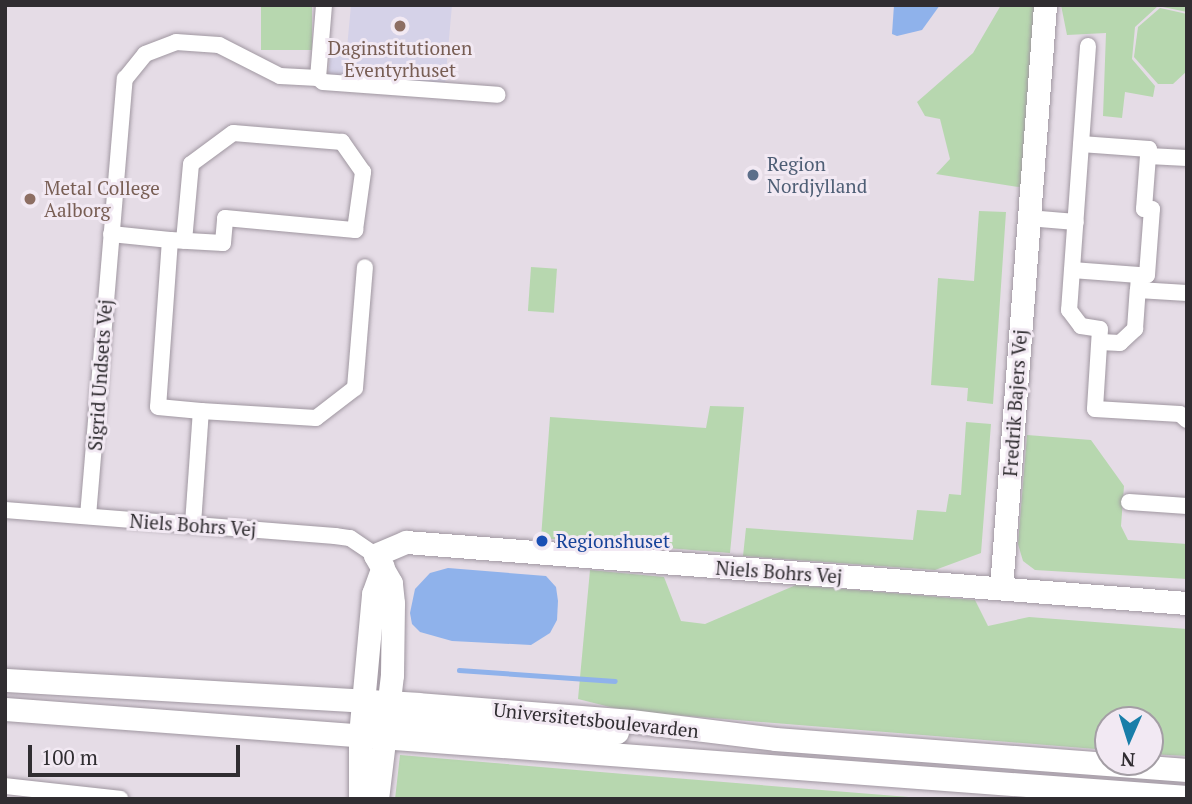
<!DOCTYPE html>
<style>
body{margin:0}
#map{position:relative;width:1192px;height:804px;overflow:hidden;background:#e5dce6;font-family:"PT Serif",serif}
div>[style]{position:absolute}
.education>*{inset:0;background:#d5d2e8}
.green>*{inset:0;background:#b7d7af;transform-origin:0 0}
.water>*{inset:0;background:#8fb2eb}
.stream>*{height:4.5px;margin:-2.25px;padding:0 2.25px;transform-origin:2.25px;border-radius:2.25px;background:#8fb2eb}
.roads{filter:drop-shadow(0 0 2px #a097a1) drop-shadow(0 0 2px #a097a1)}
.street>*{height:16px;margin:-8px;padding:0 8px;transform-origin:8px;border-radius:8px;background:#fff}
.secondary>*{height:23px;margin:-11.5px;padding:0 11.5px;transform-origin:11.5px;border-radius:11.5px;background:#fff}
.dots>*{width:19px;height:19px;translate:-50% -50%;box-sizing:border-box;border:4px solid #f2e9f3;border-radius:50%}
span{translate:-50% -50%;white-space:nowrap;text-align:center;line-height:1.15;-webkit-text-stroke:6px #f2e9f3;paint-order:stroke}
.education-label{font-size:19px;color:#785e54}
.left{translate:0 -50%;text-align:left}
.service-label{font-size:19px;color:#4e5e75}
.street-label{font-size:19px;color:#302d31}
.transit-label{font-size:19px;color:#164399}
.frame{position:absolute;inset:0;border:7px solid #302d31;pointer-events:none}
.north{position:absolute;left:1094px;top:706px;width:70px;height:70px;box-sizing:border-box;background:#f2e9f3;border:2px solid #a49ea5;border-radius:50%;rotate:183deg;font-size:19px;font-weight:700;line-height:28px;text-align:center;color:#302d31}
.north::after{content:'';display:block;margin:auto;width:24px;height:32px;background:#197ea9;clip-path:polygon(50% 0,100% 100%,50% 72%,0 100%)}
.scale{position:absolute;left:28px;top:745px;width:212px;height:32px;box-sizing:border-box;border:4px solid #302d31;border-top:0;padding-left:9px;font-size:21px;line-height:24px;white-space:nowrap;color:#302d31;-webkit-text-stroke:5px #f2e9f3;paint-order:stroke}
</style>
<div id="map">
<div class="education">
<div style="clip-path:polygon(351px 5px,452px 5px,445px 84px,328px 76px,331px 47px,347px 48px)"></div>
</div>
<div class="green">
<div style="left:261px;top:5px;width:51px;height:45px"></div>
<div style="clip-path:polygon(1001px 5px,1038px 5px,1025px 188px,936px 174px,950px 159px,940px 119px,925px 116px,917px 102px,973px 53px)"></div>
<div style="clip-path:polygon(1061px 5px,1187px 5px,1187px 12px,1158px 6px,1135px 27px,1132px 59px,1155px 86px,1153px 97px,1125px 92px,1122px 118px,1103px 116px,1106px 33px,1067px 35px)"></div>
<div style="clip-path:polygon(1160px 8px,1187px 14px,1187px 71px,1173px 84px,1158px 84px,1134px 57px,1138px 27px)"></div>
<div style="clip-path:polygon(979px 211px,1006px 212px,993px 404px,967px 401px,968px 388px,931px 385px,938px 278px,974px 281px)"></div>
<div style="left:531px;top:267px;width:26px;height:44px;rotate:4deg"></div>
<div style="clip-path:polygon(710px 406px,744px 407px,730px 553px,541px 538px,550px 417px,706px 428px)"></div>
<div style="clip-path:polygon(966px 422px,991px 424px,981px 553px,935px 570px,743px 556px,746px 528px,913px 540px,917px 510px,946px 512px,949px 494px,961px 495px)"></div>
<div style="clip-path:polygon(1027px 435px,1091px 440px,1124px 486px,1121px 526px,1128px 540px,1187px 544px,1187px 579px,1035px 570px,1023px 561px,1018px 544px)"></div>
<div style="clip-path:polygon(590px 570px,664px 577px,681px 621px,705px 624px,796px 585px,975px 600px,988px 626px,1029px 617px,1187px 629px,1187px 756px,1150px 754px,1150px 720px,1108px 720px,1108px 750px,626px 711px,578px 699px)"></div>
<div style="clip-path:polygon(400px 755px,624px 774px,934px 799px,395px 799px)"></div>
</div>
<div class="water">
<div style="clip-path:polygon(894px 5px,940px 5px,922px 30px,897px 36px,892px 34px)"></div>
<div style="clip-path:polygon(448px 568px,546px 576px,556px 587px,558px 601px,557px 620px,550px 633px,531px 645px,452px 641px,420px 632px,412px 624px,410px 613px,415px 589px,430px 573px)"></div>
</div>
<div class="stream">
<div style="left:459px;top:670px;width:156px;rotate:4deg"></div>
</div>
<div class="roads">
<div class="street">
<div style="left:1088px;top:46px;width:265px;rotate:94.1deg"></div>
<div style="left:1069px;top:310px;width:20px;rotate:53deg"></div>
<div style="left:1081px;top:326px;width:19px;rotate:9deg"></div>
<div style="left:1100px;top:329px;width:80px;rotate:93.6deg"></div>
<div style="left:1095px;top:409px;width:85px;rotate:3.4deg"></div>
<div style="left:1180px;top:414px;width:9px;rotate:41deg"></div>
<div style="left:318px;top:78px;width:6px;rotate:39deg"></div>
<div style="left:323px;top:82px;width:175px;rotate:4.2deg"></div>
<div style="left:1081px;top:144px;width:68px;rotate:4.2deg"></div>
<div style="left:1149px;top:149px;width:7px;rotate:98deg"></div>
<div style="left:1148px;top:156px;width:39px;rotate:3deg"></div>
<div style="left:1028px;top:218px;width:48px;rotate:4.8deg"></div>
<div style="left:111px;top:234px;width:59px;rotate:5.8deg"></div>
<div style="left:170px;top:240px;width:53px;rotate:3.2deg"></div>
<div style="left:223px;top:243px;width:25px;rotate:-85deg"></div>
<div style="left:225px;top:218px;width:131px;rotate:5.3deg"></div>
<div style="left:355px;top:230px;width:59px;rotate:-82.1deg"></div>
<div style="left:363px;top:172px;width:37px;rotate:-125deg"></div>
<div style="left:342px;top:142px;width:109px;rotate:-175.3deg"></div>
<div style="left:233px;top:133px;width:52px;rotate:143.6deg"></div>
<div style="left:191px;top:164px;width:77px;rotate:95.2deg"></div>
<div style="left:170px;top:240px;width:167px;rotate:94.1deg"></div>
<div style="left:158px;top:407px;width:43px;rotate:5.3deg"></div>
<div style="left:1072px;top:270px;width:67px;rotate:4.3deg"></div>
<div style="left:1138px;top:290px;width:15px;rotate:-86deg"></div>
<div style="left:1139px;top:275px;width:8px"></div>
<div style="left:1147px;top:275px;width:66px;rotate:-85.7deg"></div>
<div style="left:1152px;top:209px;width:8px;rotate:180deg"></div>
<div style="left:1144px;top:209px;width:53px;rotate:-85.7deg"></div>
<div style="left:1100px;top:342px;width:20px;rotate:3deg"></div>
<div style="left:1120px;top:343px;width:21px;rotate:-43deg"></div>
<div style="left:1135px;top:329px;width:39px;rotate:-86deg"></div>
<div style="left:1138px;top:290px;width:49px;rotate:3.5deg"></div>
<div style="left:1129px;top:502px;width:58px;rotate:3.9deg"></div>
<div style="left:5px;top:510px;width:331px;rotate:4.5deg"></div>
<div style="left:335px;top:536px;width:15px;rotate:8deg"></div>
<div style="left:350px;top:538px;width:30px;rotate:34deg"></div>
<div style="left:88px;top:516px;width:439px;rotate:-85.2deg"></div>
<div style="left:125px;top:79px;width:32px;rotate:-51deg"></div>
<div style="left:145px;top:54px;width:33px;rotate:-21deg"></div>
<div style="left:176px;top:42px;width:43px;rotate:4deg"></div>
<div style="left:219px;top:45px;width:68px;rotate:26.9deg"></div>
<div style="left:280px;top:76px;width:38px;rotate:3deg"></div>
<div style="left:318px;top:78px;width:73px;rotate:-85.3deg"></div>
<div style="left:193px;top:524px;width:113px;rotate:-86deg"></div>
<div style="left:201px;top:411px;width:115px;rotate:3.5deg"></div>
<div style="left:316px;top:418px;width:49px;rotate:-37.6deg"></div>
<div style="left:355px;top:388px;width:121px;rotate:-85.3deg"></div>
<div style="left:5px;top:786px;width:116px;rotate:6.4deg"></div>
</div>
<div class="secondary">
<div style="left:1001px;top:588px;width:585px;rotate:-85.68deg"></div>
<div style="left:5px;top:680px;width:413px;rotate:3.3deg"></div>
<div style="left:417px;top:704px;width:215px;rotate:4.5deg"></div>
<div style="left:631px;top:721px;width:145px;rotate:7.1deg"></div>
<div style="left:775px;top:739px;width:413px;rotate:4.3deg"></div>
<div style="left:5px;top:709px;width:1185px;rotate:4.26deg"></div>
<div style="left:373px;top:724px;width:21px;rotate:-11deg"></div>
<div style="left:394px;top:720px;width:181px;rotate:4.4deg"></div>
<div style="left:574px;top:734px;width:43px;rotate:-2.7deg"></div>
<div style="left:360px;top:799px;width:64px;rotate:-90deg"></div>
<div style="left:360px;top:735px;width:142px;rotate:-84.7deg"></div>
<div style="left:373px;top:594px;width:29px;rotate:-70deg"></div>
<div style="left:377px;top:799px;width:125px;rotate:-83.1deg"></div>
<div style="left:392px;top:675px;width:72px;rotate:-89.2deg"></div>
<div style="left:393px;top:603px;width:20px;rotate:-96deg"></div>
<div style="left:391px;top:583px;width:32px;rotate:-120deg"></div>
<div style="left:375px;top:555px;width:34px;rotate:-23deg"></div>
<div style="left:406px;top:542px;width:783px;rotate:4.47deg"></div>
</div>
</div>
<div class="dots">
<div style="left:400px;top:26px;background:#8d6e63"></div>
<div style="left:753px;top:175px;background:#5c6f8a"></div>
<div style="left:30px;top:199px;background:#8d6e63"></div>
<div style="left:542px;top:541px;background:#1a4fb4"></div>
</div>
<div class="education-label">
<span style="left:400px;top:59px">Daginstitutionen<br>Eventyrhuset</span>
<span class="left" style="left:44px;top:199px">Metal College<br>Aalborg</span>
</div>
<div class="service-label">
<span class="left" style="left:767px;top:175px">Region<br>Nordjylland</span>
</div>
<div class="street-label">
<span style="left:100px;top:375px;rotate:-86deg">Sigrid Undsets Vej</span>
<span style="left:1015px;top:403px;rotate:-86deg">Fredrik Bajers Vej</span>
<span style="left:193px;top:525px;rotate:4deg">Niels Bohrs Vej</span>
<span style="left:779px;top:572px;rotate:4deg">Niels Bohrs Vej</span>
<span style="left:596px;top:720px;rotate:6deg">Universitetsboulevarden</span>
</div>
<div class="transit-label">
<span class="left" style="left:556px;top:541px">Regionshuset</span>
</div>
<div class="frame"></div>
<div class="north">N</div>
<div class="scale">100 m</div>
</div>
